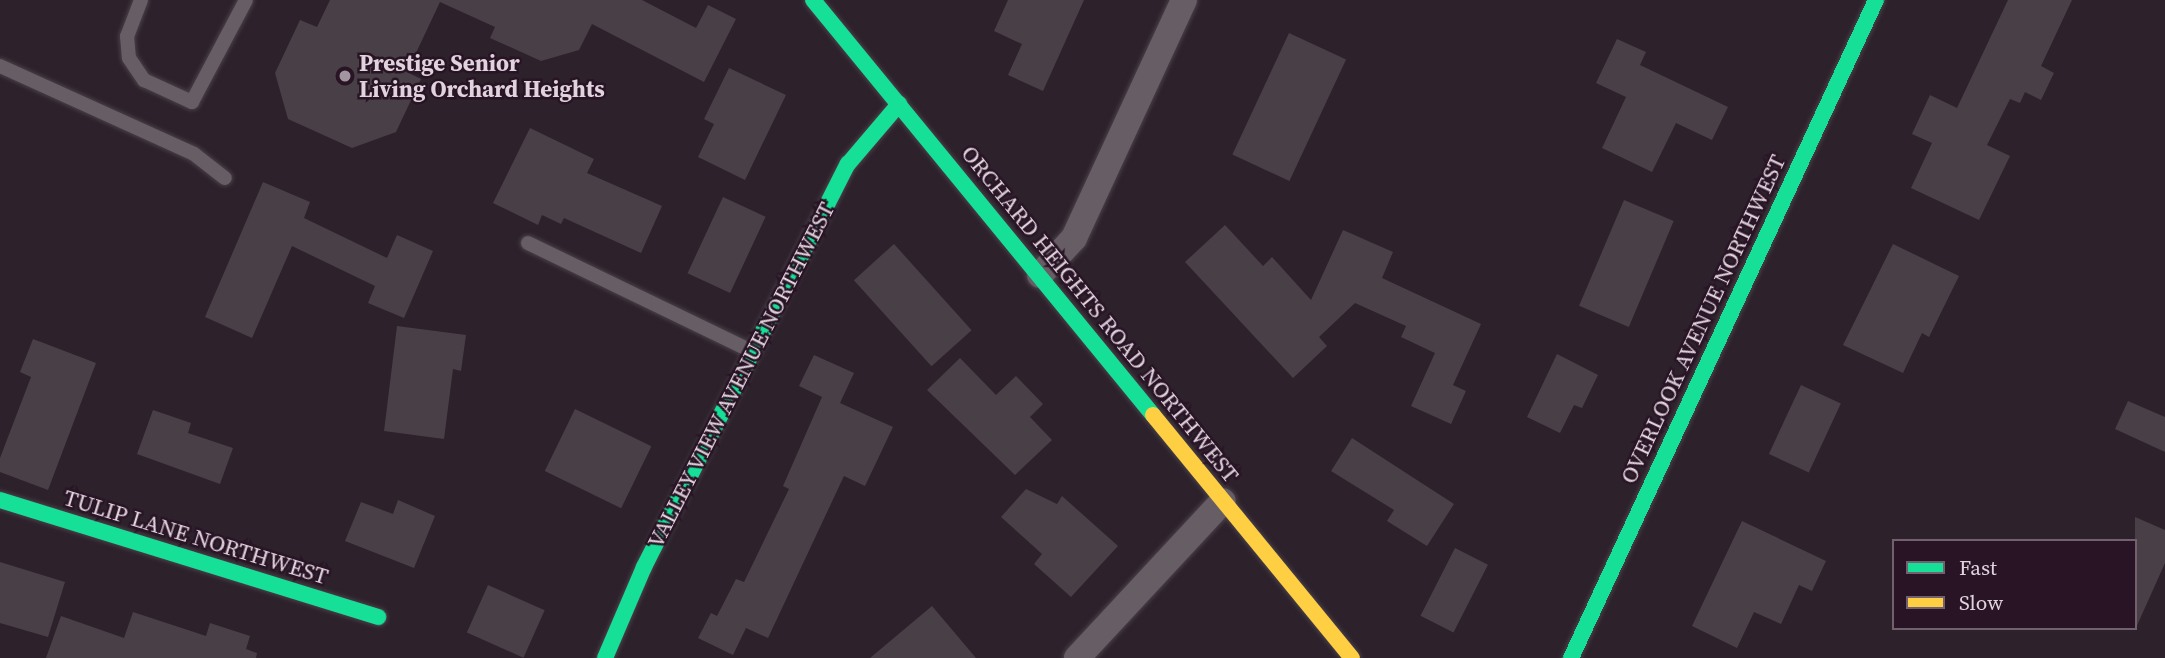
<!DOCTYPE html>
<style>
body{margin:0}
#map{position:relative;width:2165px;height:658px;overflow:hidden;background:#2d222c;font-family:"Source Serif 4",serif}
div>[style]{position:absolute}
.building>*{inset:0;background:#493f47;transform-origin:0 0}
.roads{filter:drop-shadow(0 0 2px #4a4048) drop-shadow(0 0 2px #4a4048)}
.lane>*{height:14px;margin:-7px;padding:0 7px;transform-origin:7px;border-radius:7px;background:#675e65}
.street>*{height:26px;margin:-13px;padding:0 13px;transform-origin:13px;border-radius:13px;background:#675e65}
.fast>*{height:16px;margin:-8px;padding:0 8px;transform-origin:8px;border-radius:8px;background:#16e098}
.slow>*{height:16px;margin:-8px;padding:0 8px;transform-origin:8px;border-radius:8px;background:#ffcf43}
.dots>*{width:19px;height:19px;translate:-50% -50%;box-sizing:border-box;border:4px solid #281425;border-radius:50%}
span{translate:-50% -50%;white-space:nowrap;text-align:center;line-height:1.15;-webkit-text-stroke:5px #281425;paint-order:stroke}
.poi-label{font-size:23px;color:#e1d3de;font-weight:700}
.left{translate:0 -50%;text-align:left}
.street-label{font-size:23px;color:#e1d3de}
.legend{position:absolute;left:1892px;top:539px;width:245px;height:91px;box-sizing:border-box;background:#281425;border:2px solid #72606f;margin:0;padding:9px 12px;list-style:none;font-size:21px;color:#e1d3de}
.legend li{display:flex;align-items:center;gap:14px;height:35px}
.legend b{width:35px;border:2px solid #72606f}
</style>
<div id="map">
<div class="building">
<div style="clip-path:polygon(330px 0,642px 0,696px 28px,708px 5px,736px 19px,704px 82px,592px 24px,579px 50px,541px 61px,490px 38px,495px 27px,440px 2px,407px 72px,421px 79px,396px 132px,352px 148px,288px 119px,275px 73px,300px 20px,317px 27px)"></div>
<div style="clip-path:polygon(1008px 0,1084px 0,1043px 91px,1008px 75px,1022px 44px,994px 31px)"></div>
<div style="clip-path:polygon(2008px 0,2072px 0,2041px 66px,2054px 73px,2041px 100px,2025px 92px,2020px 103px,2010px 99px,1987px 145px,2010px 156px,1979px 220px,1911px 188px,1932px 143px,1912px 134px,1930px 95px,1957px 108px)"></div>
<div style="left:1289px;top:33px;width:63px;height:134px;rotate:25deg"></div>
<div style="clip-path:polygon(1617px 39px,1646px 52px,1640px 65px,1728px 107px,1712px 140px,1676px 123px,1652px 172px,1602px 148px,1626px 97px,1596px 83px)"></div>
<div style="clip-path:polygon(729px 68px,786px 95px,745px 180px,698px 157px,714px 124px,704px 119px)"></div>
<div style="clip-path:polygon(530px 128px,594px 159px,587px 173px,662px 206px,641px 253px,564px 218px,561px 224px,542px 215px,538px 225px,493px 203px)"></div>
<div style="clip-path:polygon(263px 182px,310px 202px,304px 218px,387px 258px,397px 235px,433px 251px,404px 318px,368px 303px,375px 286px,292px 246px,252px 338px,205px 317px)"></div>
<div style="left:723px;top:197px;width:47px;height:84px;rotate:25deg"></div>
<div style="left:1624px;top:200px;width:54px;height:115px;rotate:23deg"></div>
<div style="clip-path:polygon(1225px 225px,1263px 266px,1272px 257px,1311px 300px,1343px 230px,1393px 252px,1382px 278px,1481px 324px,1453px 385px,1466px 391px,1451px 424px,1411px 406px,1435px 353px,1401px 337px,1406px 326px,1355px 303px,1319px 337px,1327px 346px,1293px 378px,1185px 262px)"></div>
<div style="left:894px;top:244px;width:116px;height:54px;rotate:48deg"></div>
<div style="clip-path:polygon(1893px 244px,1959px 276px,1929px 337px,1922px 333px,1903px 373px,1843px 345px)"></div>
<div style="clip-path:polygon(397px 326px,466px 335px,461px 371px,453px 369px,444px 439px,384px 431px)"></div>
<div style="clip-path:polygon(33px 339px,96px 363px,48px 490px,0 472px,0 458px,31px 377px,20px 372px)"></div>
<div style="clip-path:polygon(1557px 354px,1598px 375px,1582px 408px,1574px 405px,1560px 433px,1527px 417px)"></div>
<div style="clip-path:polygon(814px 355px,854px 373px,840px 403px,893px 427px,865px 486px,844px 476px,768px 638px,746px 628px,733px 655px,698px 638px,711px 613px,717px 616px,736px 579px,744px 582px,789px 489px,783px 486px,822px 397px,799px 386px)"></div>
<div style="clip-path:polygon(960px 358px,996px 395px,1016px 376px,1043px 404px,1030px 417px,1052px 440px,1015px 475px,927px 390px)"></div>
<div style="left:1801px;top:385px;width:44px;height:76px;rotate:25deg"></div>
<div style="clip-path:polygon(2128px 401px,2165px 417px,2165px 452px,2115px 429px)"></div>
<div style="left:575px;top:409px;width:85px;height:69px;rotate:26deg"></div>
<div style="clip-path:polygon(153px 410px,191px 423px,188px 433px,233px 448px,220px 484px,137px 454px)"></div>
<div style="clip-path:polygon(1352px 438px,1454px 504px,1427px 546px,1387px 521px,1394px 510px,1331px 471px)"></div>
<div style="clip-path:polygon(1026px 489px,1057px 504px,1062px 496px,1118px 546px,1071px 597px,1034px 564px,1042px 554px,1001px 517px)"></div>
<div style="clip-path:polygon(398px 500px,435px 516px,414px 568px,345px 541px,361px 502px,393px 514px)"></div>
<div style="clip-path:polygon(2135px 517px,2165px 530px,2165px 563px,2135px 630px)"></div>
<div style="clip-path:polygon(1742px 521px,1826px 561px,1812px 591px,1799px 585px,1781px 624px,1754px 612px,1737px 648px,1692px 626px)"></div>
<div style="left:1455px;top:548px;width:37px;height:76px;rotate:27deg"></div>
<div style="clip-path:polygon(0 562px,65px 582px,48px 637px,0 623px)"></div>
<div style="left:488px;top:585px;width:62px;height:52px;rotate:24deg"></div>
<div style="clip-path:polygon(932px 606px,976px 658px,870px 658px)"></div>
<div style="clip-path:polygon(133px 612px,206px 636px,210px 623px,250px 636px,246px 649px,257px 653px,256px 658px,46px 658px,61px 616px,124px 638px)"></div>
</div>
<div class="roads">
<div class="lane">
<div style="left:141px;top:0;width:39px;rotate:111deg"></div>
<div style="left:127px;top:36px;width:22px;rotate:85deg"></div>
<div style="left:129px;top:58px;width:27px;rotate:56deg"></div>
<div style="left:144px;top:80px;width:53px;rotate:24.6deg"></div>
<div style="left:192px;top:102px;width:115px;rotate:-62.1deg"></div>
<div style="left:0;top:66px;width:213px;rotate:24.4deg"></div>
<div style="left:194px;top:154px;width:39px;rotate:38deg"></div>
<div style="left:528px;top:243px;width:248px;rotate:25.8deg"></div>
</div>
<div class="street">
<div style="left:1040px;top:275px;width:50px;rotate:-47.4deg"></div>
<div style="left:1074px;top:238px;width:262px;rotate:-65.2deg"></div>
<div style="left:1077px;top:658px;width:214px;rotate:-47.1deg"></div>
</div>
<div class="fast">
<div style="left:813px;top:0;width:536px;rotate:50.67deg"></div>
<div style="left:0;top:500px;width:396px;rotate:17.2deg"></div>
<div style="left:605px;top:658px;width:99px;rotate:-66.8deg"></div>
<div style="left:644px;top:567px;width:452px;rotate:-63.2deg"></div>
<div style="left:848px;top:164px;width:79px;rotate:-49.6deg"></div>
<div style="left:1571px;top:658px;width:725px;rotate:-65.13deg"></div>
</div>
<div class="slow">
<div style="left:1153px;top:415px;width:314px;rotate:50.7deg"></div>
</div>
</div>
<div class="dots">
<div style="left:345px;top:76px;background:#a295a0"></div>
</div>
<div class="poi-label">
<span class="left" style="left:359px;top:76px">Prestige Senior<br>Living Orchard Heights</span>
</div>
<div class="street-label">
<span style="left:1100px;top:314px;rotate:51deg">ORCHARD HEIGHTS ROAD NORTHWEST</span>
<span style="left:1703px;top:319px;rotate:-65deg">OVERLOOK AVENUE NORTHWEST</span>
<span style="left:741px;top:375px;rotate:-63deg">VALLEY VIEW AVENUE NORTHWEST</span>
<span style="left:196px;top:537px;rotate:17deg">TULIP LANE NORTHWEST</span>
</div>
<ul class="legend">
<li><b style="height:9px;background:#16e098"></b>Fast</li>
<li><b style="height:9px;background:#ffcf43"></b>Slow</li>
</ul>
</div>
